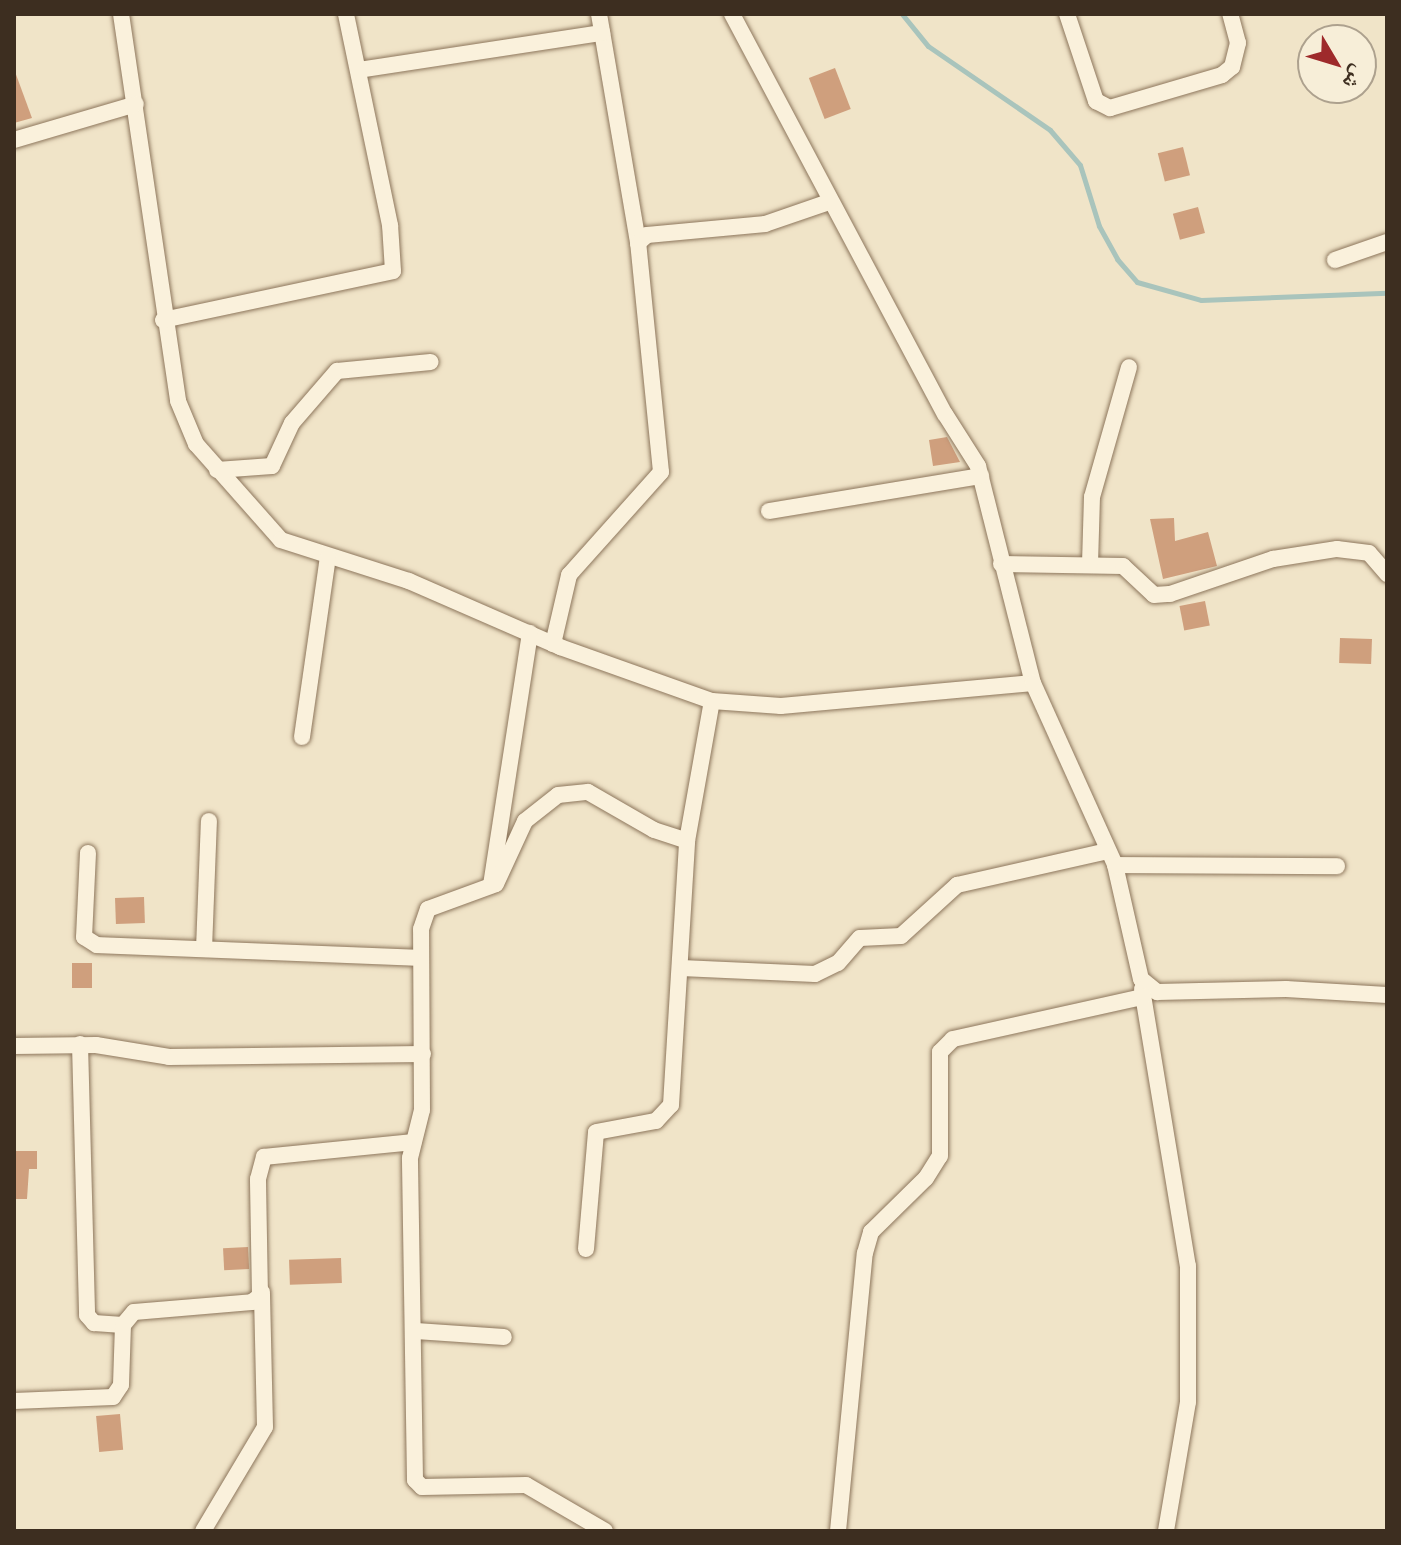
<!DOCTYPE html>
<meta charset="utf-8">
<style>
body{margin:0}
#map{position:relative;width:1401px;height:1545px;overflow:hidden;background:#f0e4c8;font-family:"Times New Roman","Noto Naskh Arabic",serif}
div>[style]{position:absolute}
.stream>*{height:5px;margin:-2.5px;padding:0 2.5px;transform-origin:2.5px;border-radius:2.5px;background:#a9c4bc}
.building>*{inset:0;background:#cf9f7d;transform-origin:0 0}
.roads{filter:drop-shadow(0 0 2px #8d765c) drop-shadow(0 0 2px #8d765c)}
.street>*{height:16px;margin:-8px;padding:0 8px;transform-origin:8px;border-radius:8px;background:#faf1dc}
span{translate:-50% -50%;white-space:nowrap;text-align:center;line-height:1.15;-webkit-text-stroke:6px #f7eed8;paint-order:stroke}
.frame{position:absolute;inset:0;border:16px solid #3d2e20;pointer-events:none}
.north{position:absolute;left:1297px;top:24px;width:80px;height:80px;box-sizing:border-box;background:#f7eed8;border:2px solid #ada18e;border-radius:50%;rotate:128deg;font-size:22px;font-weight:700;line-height:32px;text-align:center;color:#3d2e20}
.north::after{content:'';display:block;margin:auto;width:28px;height:36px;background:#9e2a2b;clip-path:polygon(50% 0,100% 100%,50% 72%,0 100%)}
</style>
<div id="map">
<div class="stream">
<div style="left:902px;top:14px;width:41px;rotate:50.9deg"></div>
<div style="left:928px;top:46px;width:148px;rotate:34.5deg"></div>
<div style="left:1050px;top:130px;width:46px;rotate:49.4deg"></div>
<div style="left:1080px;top:165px;width:64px;rotate:72.7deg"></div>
<div style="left:1099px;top:226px;width:38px;rotate:61deg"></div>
<div style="left:1117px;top:259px;width:30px;rotate:49deg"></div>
<div style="left:1137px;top:282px;width:66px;rotate:15.7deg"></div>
<div style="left:1201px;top:300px;width:186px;rotate:-2.2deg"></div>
</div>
<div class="building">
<div style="left:835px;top:68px;width:44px;height:28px;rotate:69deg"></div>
<div style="clip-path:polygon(14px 69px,32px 118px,14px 123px)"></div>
<div style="left:1183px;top:147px;width:29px;height:26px;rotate:76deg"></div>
<div style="left:1198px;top:207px;width:27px;height:26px;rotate:75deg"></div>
<div style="clip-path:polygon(947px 437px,960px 462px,933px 466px,929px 440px)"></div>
<div style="clip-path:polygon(1174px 518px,1175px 541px,1208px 532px,1217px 566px,1163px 579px,1150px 519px)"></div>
<div style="left:1205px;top:601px;width:25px;height:26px;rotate:79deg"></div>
<div style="left:1340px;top:638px;width:32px;height:25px;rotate:2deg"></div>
<div style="left:144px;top:897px;width:26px;height:29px;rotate:88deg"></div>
<div style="left:72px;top:963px;width:20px;height:25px"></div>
<div style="clip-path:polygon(14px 1151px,37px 1151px,37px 1169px,29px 1169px,27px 1199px,14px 1199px)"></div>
<div style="left:248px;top:1247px;width:22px;height:25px;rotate:87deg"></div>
<div style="left:341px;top:1258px;width:25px;height:52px;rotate:88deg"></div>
<div style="left:120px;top:1414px;width:36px;height:24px;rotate:85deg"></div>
</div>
<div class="roads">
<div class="street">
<div style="left:121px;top:14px;width:391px;rotate:81.6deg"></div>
<div style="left:178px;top:401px;width:47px;rotate:67.3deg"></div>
<div style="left:196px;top:444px;width:128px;rotate:48.5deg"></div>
<div style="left:281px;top:540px;width:134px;rotate:17.8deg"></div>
<div style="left:409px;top:581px;width:165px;rotate:23.6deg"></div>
<div style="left:560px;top:647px;width:161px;rotate:19.6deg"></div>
<div style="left:712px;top:701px;width:69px;rotate:4.1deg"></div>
<div style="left:781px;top:706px;width:253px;rotate:-5.2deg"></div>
<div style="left:599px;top:14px;width:232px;rotate:80.3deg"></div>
<div style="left:732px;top:14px;width:453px;rotate:62deg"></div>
<div style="left:945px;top:414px;width:62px;rotate:57.6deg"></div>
<div style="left:978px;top:466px;width:224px;rotate:75.8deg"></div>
<div style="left:1033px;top:683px;width:200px;rotate:65.7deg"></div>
<div style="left:1115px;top:865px;width:117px;rotate:77.2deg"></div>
<div style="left:1141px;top:979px;width:21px;rotate:39deg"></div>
<div style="left:1157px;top:992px;width:129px;rotate:-1.3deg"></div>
<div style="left:1286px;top:989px;width:101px;rotate:3.4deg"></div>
<div style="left:1067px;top:14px;width:92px;rotate:71.6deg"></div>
<div style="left:1096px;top:101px;width:16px;rotate:27deg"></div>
<div style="left:1110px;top:108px;width:117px;rotate:-16.4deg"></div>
<div style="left:1222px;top:75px;width:13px;rotate:-39deg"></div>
<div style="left:1232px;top:67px;width:25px;rotate:-76deg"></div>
<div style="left:1238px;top:43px;width:30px;rotate:-105deg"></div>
<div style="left:359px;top:70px;width:246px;rotate:-8.7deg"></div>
<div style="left:14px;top:140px;width:127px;rotate:-16.4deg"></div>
<div style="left:1335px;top:260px;width:55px;rotate:-19.1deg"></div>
<div style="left:163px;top:320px;width:235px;rotate:-12deg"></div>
<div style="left:393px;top:271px;width:46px;rotate:-93.7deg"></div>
<div style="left:390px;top:225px;width:216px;rotate:-101.8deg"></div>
<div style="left:217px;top:470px;width:55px;rotate:-4.2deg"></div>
<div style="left:272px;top:466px;width:47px;rotate:-65.1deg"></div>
<div style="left:292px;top:423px;width:69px;rotate:-49.1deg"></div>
<div style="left:337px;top:371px;width:94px;rotate:-5.5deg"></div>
<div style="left:769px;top:511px;width:215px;rotate:-9.4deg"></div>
<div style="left:1001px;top:564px;width:122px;rotate:0.9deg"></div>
<div style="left:1123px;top:566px;width:42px;rotate:43.1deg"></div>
<div style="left:1154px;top:595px;width:16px;rotate:-4deg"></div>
<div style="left:1170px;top:594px;width:109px;rotate:-18.8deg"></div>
<div style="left:1273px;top:559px;width:65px;rotate:-8.9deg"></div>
<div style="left:1337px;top:549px;width:32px;rotate:7deg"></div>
<div style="left:1369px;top:553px;width:28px;rotate:49deg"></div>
<div style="left:1090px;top:564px;width:67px;rotate:-88.3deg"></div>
<div style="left:1092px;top:497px;width:135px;rotate:-74.1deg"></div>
<div style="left:553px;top:644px;width:71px;rotate:-76.9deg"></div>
<div style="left:569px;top:575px;width:138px;rotate:-48.2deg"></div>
<div style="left:661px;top:472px;width:230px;rotate:-95.7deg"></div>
<div style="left:638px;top:243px;width:12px;rotate:-42deg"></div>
<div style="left:647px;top:235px;width:119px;rotate:-5.3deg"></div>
<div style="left:765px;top:224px;width:68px;rotate:-19deg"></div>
<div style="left:302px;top:737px;width:182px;rotate:-81.8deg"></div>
<div style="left:88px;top:853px;width:84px;rotate:92.7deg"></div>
<div style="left:84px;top:937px;width:15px;rotate:32deg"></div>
<div style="left:97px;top:945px;width:324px;rotate:2.3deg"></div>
<div style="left:1115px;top:865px;width:222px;rotate:0.3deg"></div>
<div style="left:491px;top:885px;width:255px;rotate:-81.2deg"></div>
<div style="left:204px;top:949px;width:128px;rotate:-87.8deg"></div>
<div style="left:681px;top:968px;width:134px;rotate:2.6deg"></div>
<div style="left:815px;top:974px;width:25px;rotate:-26deg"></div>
<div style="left:838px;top:963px;width:33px;rotate:-49deg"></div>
<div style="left:860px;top:938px;width:41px;rotate:-2.8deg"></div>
<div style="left:901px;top:936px;width:76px;rotate:-42.3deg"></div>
<div style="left:957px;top:885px;width:155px;rotate:-12.7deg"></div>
<div style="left:1142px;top:989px;width:281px;rotate:80.6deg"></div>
<div style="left:1188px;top:1266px;width:136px;rotate:90deg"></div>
<div style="left:1188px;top:1402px;width:131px;rotate:99.7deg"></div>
<div style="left:80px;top:1044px;width:271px;rotate:88.5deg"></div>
<div style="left:87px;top:1315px;width:11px;rotate:49deg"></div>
<div style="left:94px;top:1323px;width:29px;rotate:4deg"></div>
<div style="left:14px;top:1046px;width:82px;rotate:-0.7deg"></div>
<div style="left:96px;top:1045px;width:74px;rotate:9.3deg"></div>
<div style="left:169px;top:1057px;width:254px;rotate:-0.7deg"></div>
<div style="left:586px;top:1249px;width:117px;rotate:-85.1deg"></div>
<div style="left:596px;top:1132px;width:61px;rotate:-10.4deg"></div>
<div style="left:656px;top:1121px;width:22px;rotate:-47deg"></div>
<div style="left:671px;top:1105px;width:264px;rotate:-86.5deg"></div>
<div style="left:687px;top:841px;width:142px;rotate:-79.9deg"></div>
<div style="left:416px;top:1331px;width:88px;rotate:3.9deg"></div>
<div style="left:14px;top:1401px;width:99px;rotate:-2.3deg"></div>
<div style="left:113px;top:1397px;width:14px;rotate:-56deg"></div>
<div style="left:121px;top:1385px;width:60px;rotate:-88.1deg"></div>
<div style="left:123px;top:1325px;width:17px;rotate:-50deg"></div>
<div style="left:134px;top:1312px;width:118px;rotate:-4.8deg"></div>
<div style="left:252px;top:1302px;width:10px;rotate:-37deg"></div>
<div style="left:260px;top:1296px;width:117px;rotate:-91deg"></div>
<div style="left:258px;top:1179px;width:23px;rotate:-75deg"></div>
<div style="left:264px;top:1157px;width:150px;rotate:-5.7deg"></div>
<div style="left:203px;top:1531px;width:121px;rotate:-59.2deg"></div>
<div style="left:265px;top:1427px;width:135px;rotate:-91.3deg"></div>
<div style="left:605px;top:1531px;width:91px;rotate:-149.8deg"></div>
<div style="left:526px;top:1485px;width:104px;rotate:178.9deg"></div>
<div style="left:422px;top:1487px;width:10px;rotate:-135deg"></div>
<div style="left:415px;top:1480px;width:322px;rotate:-90.9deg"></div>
<div style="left:410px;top:1158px;width:49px;rotate:-76deg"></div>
<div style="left:422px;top:1110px;width:181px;rotate:-90.3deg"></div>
<div style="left:421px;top:929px;width:21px;rotate:-71deg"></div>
<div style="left:428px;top:909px;width:72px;rotate:-20.2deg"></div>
<div style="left:496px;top:884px;width:69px;rotate:-65.3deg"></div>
<div style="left:525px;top:821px;width:42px;rotate:-38.2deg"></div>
<div style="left:558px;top:795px;width:30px;rotate:-6deg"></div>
<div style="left:588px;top:792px;width:76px;rotate:29.9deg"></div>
<div style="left:654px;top:830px;width:35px;rotate:18deg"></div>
<div style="left:838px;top:1531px;width:279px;rotate:-84.5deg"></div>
<div style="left:865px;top:1253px;width:22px;rotate:-74deg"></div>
<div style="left:871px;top:1232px;width:77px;rotate:-44.5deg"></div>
<div style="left:926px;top:1178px;width:26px;rotate:-58deg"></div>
<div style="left:940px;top:1156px;width:104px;rotate:-90deg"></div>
<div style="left:940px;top:1052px;width:18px;rotate:-45deg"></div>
<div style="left:953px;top:1039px;width:195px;rotate:-12.5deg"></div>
</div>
</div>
<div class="frame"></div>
<div class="north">ش</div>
</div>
